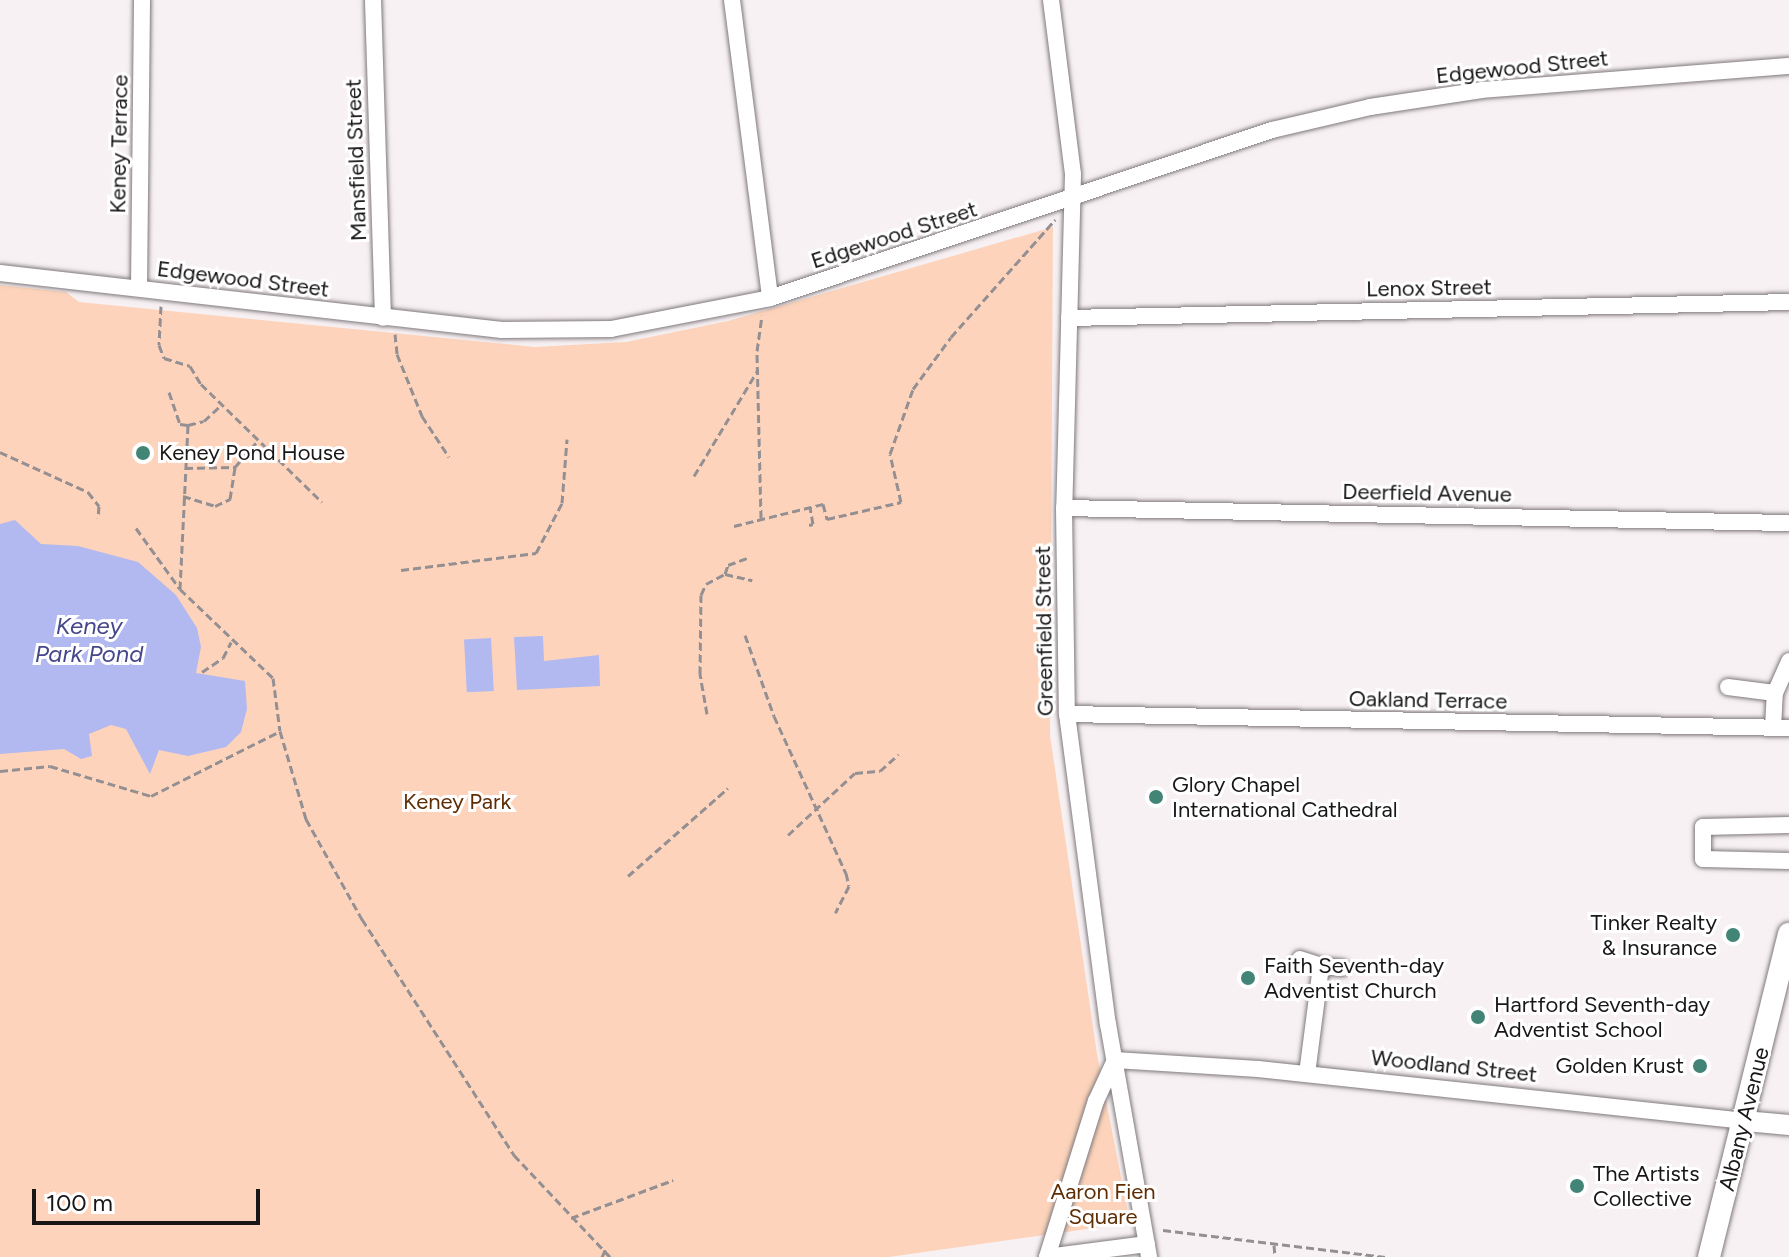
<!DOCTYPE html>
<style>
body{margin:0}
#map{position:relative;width:1789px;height:1257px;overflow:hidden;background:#f8f1f4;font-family:Figtree,sans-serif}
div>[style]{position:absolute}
.green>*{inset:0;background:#fdd4bb}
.water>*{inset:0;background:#b2b8f0;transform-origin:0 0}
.path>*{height:3px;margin-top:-1.5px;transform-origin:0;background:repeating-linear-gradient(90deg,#948f92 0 8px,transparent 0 12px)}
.roads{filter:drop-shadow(0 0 2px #7f797c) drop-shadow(0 0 2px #7f797c)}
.minor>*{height:16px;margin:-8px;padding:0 8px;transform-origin:8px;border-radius:8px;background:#fff}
.major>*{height:20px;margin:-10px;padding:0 10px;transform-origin:10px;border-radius:10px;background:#fff}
.highway>*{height:22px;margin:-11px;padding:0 11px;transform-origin:11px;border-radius:11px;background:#fff}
.dots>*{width:22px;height:22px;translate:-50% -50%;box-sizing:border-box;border:4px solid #fff;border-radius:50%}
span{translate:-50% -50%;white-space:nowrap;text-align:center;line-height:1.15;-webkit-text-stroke:6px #fff;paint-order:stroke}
.street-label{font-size:22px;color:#181617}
.poi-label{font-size:22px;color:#181617}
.left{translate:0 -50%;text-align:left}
.right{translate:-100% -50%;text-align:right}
.park-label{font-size:22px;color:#5f2d04}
.water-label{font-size:24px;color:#45478a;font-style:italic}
.scale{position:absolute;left:32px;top:1189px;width:228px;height:36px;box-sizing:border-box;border:4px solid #181617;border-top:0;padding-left:10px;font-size:24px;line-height:28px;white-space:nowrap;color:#181617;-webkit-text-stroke:6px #fff;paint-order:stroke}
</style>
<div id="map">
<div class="green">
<div style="clip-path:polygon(1053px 227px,1050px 735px,1097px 1054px,1130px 1223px,889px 1257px,0 1257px,0 285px,66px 292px,79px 302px,535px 347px,626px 342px,728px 321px)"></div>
</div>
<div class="water">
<div style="clip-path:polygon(15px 520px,41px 544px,78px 546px,138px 562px,176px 595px,197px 628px,201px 647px,196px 673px,245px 681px,247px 709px,241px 732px,226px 747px,188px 756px,159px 750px,150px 774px,126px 729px,111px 725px,89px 734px,92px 756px,81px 759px,64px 749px,0 754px,0 524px)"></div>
<div style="clip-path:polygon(543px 636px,544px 661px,599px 655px,600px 686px,517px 690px,514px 637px)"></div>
<div style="left:491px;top:638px;width:53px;height:27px;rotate:87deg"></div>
</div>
<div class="path">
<div style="left:161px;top:306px;width:39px;rotate:93deg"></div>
<div style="left:159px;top:345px;width:14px;rotate:69deg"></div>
<div style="left:164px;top:358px;width:27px;rotate:17deg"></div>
<div style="left:190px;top:366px;width:21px;rotate:59deg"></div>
<div style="left:201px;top:384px;width:169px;rotate:44.3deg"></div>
<div style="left:395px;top:334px;width:20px;rotate:84deg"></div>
<div style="left:397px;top:354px;width:67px;rotate:68deg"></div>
<div style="left:422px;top:416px;width:49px;rotate:56.6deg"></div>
<div style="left:169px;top:392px;width:34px;rotate:71deg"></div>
<div style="left:180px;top:424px;width:8px;rotate:7deg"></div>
<div style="left:0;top:452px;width:97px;rotate:24.4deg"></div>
<div style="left:88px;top:492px;width:18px;rotate:52deg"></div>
<div style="left:99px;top:506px;width:12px;rotate:95deg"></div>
<div style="left:185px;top:468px;width:50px;rotate:-1.1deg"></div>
<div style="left:694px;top:476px;width:124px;rotate:-58.9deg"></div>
<div style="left:183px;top:496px;width:34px;rotate:17deg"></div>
<div style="left:215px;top:506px;width:17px;rotate:-25deg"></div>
<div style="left:230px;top:499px;width:32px;rotate:-81deg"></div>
<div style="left:235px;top:467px;width:35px;rotate:-49deg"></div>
<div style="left:761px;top:518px;width:167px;rotate:-91.4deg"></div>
<div style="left:757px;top:351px;width:36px;rotate:-82deg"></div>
<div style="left:809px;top:525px;width:4px;rotate:-14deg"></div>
<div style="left:813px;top:524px;width:17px;rotate:-100deg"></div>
<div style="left:734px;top:526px;width:92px;rotate:-13.9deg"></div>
<div style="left:823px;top:504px;width:16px;rotate:75deg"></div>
<div style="left:827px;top:519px;width:76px;rotate:-12.9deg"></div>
<div style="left:901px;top:502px;width:49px;rotate:-102.9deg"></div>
<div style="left:890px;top:454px;width:69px;rotate:-70.5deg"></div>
<div style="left:913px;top:389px;width:64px;rotate:-53.8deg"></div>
<div style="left:951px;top:337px;width:157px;rotate:-48.4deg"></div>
<div style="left:136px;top:528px;width:75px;rotate:54.2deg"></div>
<div style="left:180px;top:589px;width:129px;rotate:43.7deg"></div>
<div style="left:273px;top:678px;width:53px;rotate:82.5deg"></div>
<div style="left:280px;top:731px;width:92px;rotate:73.5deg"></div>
<div style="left:306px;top:819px;width:115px;rotate:60.8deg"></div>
<div style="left:362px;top:919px;width:281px;rotate:57.2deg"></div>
<div style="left:514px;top:1155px;width:140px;rotate:46.7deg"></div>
<div style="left:401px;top:570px;width:136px;rotate:-7.2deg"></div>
<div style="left:536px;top:553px;width:56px;rotate:-62.5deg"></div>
<div style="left:562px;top:503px;width:64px;rotate:-85.5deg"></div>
<div style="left:725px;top:574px;width:9px;rotate:-72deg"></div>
<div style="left:728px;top:565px;width:20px;rotate:-20deg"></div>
<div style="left:180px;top:589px;width:164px;rotate:-87.2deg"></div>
<div style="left:188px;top:425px;width:16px;rotate:-14deg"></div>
<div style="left:204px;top:421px;width:23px;rotate:-43deg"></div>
<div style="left:745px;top:635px;width:86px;rotate:70.3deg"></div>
<div style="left:774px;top:716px;width:173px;rotate:65.4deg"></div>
<div style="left:846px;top:873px;width:13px;rotate:77deg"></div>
<div style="left:849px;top:886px;width:30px;rotate:117deg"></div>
<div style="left:202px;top:672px;width:25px;rotate:-34deg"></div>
<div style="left:223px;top:658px;width:18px;rotate:-63deg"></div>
<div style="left:707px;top:714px;width:41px;rotate:-99.9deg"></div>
<div style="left:700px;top:674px;width:79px;rotate:-89.3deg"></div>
<div style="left:701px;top:595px;width:12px;rotate:-66deg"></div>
<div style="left:706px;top:584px;width:21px;rotate:-28deg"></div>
<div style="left:725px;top:574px;width:28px;rotate:13deg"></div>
<div style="left:0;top:771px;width:50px;rotate:-5.7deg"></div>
<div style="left:50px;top:766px;width:105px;rotate:16.5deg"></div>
<div style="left:151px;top:796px;width:144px;rotate:-26.7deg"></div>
<div style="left:788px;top:835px;width:91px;rotate:-42.8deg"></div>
<div style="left:855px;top:773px;width:25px;rotate:-5deg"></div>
<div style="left:880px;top:771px;width:25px;rotate:-42deg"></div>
<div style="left:628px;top:876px;width:133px;rotate:-41.3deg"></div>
<div style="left:571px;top:1218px;width:109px;rotate:-20.4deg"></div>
<div style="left:1163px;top:1230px;width:224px;rotate:6.9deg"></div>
<div style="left:1274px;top:1245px;width:12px;rotate:85deg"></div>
<div style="left:602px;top:1257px;width:10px;rotate:-66deg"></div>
</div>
<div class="roads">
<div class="minor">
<div style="left:373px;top:0;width:318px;rotate:88.2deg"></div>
<div style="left:732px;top:0;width:300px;rotate:82.7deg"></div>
<div style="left:1051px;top:0;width:175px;rotate:82.8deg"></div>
<div style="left:1073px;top:174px;width:334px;rotate:91.5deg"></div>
<div style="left:1064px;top:508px;width:206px;rotate:89.2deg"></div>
<div style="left:1067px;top:714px;width:313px;rotate:82.5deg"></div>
<div style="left:1108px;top:1024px;width:237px;rotate:80deg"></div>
<div style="left:0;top:273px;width:505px;rotate:6.48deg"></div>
<div style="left:502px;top:330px;width:109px;rotate:-0.5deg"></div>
<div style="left:611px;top:329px;width:162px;rotate:-11deg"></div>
<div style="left:770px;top:298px;width:529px;rotate:-18.5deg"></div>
<div style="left:1272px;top:130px;width:101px;rotate:-13.2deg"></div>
<div style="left:1370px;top:107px;width:113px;rotate:-8.6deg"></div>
<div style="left:1482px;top:90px;width:308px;rotate:-4.5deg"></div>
<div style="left:139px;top:288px;width:288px;rotate:-89.4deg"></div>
<div style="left:1069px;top:318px;width:720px;rotate:-1.27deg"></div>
<div style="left:1064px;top:508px;width:725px;rotate:1.19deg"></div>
<div style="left:1728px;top:687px;width:47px;rotate:7.3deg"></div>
<div style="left:1067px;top:714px;width:722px;rotate:1.11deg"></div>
<div style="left:1773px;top:728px;width:35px;rotate:-87deg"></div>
<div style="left:1775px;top:693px;width:35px;rotate:-66deg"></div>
<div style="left:1789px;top:825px;width:86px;rotate:178.7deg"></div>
<div style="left:1703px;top:827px;width:32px;rotate:90deg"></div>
<div style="left:1703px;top:859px;width:86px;rotate:1.3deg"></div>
<div style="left:1300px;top:959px;width:22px;rotate:18deg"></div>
<div style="left:1307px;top:1074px;width:109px;rotate:-82.6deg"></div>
<div style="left:1321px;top:966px;width:21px;rotate:5deg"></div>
<div style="left:1147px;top:1244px;width:101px;rotate:172.6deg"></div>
<div style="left:1047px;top:1257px;width:164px;rotate:-72.6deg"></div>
<div style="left:1096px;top:1101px;width:45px;rotate:-65.1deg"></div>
<div style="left:1115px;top:1060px;width:143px;rotate:3.6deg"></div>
<div style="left:1258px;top:1069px;width:490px;rotate:6.1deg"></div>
</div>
<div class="major">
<div style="left:1745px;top:1121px;width:44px;rotate:5.2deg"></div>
</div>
<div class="highway">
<div style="left:1709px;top:1257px;width:333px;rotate:-76.1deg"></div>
</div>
</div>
<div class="dots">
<div style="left:143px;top:453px;background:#428577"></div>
<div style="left:1156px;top:797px;background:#428577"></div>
<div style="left:1733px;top:935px;background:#428577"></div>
<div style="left:1248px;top:978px;background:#428577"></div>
<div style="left:1478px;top:1017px;background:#428577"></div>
<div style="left:1700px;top:1066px;background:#428577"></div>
<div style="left:1577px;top:1186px;background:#428577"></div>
</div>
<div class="street-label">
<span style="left:1522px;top:67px;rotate:-6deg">Edgewood Street</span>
<span style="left:119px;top:144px;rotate:-89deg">Keney Terrace</span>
<span style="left:356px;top:160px;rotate:-92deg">Mansfield Street</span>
<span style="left:894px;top:235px;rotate:-18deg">Edgewood Street</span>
<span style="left:243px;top:279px;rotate:7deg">Edgewood Street</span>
<span style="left:1429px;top:288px;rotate:-1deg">Lenox Street</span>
<span style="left:1427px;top:493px;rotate:1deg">Deerfield Avenue</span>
<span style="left:1044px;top:631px;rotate:-91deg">Greenfield Street</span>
<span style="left:1428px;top:700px;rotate:1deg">Oakland Terrace</span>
<span style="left:1454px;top:1066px;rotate:6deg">Woodland Street</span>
<span style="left:1744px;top:1119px;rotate:-76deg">Albany Avenue</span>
</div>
<div class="poi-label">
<span class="left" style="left:159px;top:453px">Keney Pond House</span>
<span class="left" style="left:1172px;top:797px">Glory Chapel<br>International Cathedral</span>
<span class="right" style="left:1717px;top:935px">Tinker Realty<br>&amp; Insurance</span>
<span class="left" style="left:1264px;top:978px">Faith Seventh-day<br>Adventist Church</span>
<span class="left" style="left:1494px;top:1017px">Hartford Seventh-day<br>Adventist School</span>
<span class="right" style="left:1684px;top:1066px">Golden Krust</span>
<span class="left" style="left:1593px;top:1186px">The Artists<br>Collective</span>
</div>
<div class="park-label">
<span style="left:457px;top:802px">Keney Park</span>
<span style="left:1103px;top:1204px">Aaron Fien<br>Square</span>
</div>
<div class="water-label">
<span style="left:89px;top:640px">Keney<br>Park Pond</span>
</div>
<div class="scale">100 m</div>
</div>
